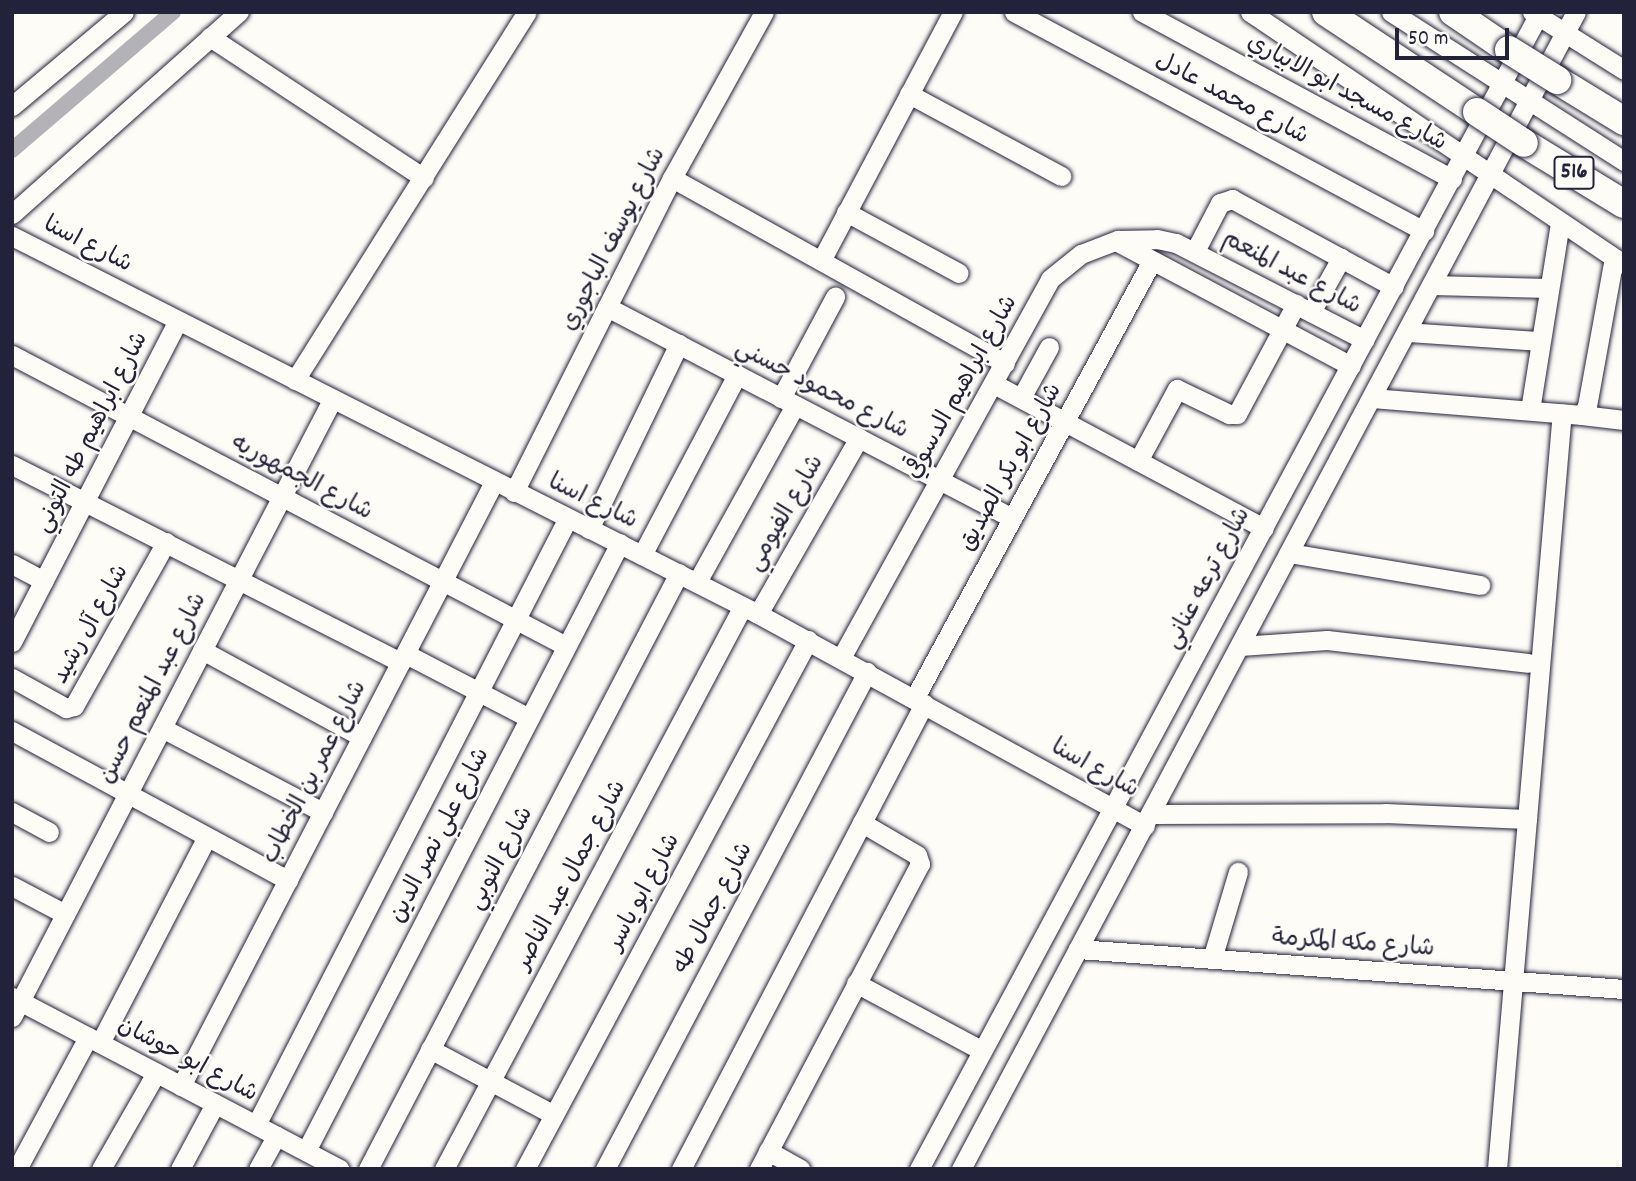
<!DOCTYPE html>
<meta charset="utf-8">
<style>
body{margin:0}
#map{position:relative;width:1636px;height:1181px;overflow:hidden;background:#fdfcf7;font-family:Dekko,"Playpen Sans Arabic",sans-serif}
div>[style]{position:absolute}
.canal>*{height:16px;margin:-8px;padding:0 8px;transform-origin:8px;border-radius:8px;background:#b2b2b7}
.roads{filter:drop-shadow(0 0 2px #22223b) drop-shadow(0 0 2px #22223b)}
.minor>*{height:19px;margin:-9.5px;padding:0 9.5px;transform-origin:9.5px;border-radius:9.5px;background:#fdfcf7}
.highway>*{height:28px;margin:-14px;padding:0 14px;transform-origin:14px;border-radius:14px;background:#fdfcf7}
.bridges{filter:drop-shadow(0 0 2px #22223b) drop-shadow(0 0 2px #22223b)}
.highway-bridge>*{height:28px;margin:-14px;padding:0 14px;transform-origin:14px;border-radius:14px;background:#fdfcf7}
span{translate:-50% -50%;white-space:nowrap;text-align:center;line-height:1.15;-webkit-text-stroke:5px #fdfcf7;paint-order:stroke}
.shield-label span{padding:2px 5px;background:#fdfcf7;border:2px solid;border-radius:5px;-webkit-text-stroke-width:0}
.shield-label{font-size:23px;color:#22223b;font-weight:700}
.street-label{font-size:24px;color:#22223b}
.frame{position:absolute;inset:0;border:14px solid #22223b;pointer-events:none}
.scale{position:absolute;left:1395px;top:28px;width:114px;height:32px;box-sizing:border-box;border:4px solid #22223b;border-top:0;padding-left:9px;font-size:21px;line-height:24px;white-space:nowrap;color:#22223b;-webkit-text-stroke:5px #fdfcf7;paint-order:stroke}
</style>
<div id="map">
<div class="canal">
<div style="left:12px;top:150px;width:212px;rotate:-40.6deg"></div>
</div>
<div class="roads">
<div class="minor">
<div style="left:1014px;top:12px;width:465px;rotate:28.1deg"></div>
<div style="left:1142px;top:12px;width:352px;rotate:28.3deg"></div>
<div style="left:1250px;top:12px;width:451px;rotate:34deg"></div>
<div style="left:1391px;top:12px;width:277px;rotate:32.6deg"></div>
<div style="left:1532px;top:12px;width:109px;rotate:32.2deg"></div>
<div style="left:210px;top:37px;width:256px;rotate:33.4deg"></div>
<div style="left:909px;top:94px;width:173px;rotate:28.3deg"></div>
<div style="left:12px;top:106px;width:146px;rotate:-40deg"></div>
<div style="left:672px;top:178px;width:381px;rotate:29.1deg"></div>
<div style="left:846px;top:212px;width:128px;rotate:28.4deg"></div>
<div style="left:12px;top:214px;width:304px;rotate:-41.7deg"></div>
<div style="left:12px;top:236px;width:836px;rotate:26.87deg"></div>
<div style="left:758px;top:614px;width:441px;rotate:28.7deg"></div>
<div style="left:1116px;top:241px;width:266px;rotate:28deg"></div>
<div style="left:1195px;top:251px;width:54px;rotate:-62.5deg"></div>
<div style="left:1220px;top:203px;width:13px;rotate:-18deg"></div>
<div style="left:1232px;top:199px;width:184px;rotate:28.5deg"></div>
<div style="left:822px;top:259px;width:280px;rotate:-62.1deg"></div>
<div style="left:1432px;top:285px;width:117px;rotate:1.5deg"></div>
<div style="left:607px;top:307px;width:457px;rotate:27.5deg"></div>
<div style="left:1311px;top:312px;width:62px;rotate:-60.9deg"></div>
<div style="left:1407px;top:332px;width:132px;rotate:3.9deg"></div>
<div style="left:12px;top:355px;width:626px;rotate:27.71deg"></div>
<div style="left:295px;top:380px;width:435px;rotate:-57.8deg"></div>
<div style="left:994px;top:384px;width:306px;rotate:28.1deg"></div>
<div style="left:781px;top:398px;width:115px;rotate:-61.9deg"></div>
<div style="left:1021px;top:398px;width:58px;rotate:-61.2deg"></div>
<div style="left:1372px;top:398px;width:211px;rotate:4.6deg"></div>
<div style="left:1582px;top:415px;width:10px;rotate:-61deg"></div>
<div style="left:1587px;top:406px;width:150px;rotate:-79.7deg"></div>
<div style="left:1530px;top:410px;width:190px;rotate:-80.9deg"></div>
<div style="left:1582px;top:415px;width:42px;rotate:6.8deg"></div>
<div style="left:1138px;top:461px;width:82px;rotate:-61.6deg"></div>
<div style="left:1177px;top:389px;width:58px;rotate:25.7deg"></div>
<div style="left:1229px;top:414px;width:8px"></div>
<div style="left:1237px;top:414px;width:125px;rotate:-61.8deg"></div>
<div style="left:12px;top:465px;width:436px;rotate:26.9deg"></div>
<div style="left:514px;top:492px;width:352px;rotate:-63.3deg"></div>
<div style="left:672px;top:178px;width:190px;rotate:-61deg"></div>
<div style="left:589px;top:529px;width:206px;rotate:-64.1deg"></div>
<div style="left:1289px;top:553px;width:194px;rotate:9.5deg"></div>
<div style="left:642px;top:555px;width:204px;rotate:-62.2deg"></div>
<div style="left:12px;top:564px;width:36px;rotate:28deg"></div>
<div style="left:697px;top:582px;width:202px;rotate:-61deg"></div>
<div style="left:758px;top:614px;width:203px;rotate:-60.2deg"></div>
<div style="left:12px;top:642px;width:361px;rotate:-62.7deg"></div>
<div style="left:1240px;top:646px;width:87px;rotate:-3.9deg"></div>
<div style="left:1327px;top:640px;width:202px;rotate:6.5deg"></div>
<div style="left:202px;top:650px;width:182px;rotate:28.5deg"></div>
<div style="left:406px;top:654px;width:139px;rotate:27.5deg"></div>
<div style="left:841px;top:658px;width:433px;rotate:-61.1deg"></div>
<div style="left:1050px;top:279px;width:40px;rotate:-39deg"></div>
<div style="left:1081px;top:254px;width:40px;rotate:-21deg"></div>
<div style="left:1118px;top:240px;width:39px;rotate:-1deg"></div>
<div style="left:1157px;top:239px;width:19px;rotate:12deg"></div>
<div style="left:1176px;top:243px;width:212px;rotate:27.2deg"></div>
<div style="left:12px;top:678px;width:62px;rotate:29.1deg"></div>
<div style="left:66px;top:708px;width:8px;rotate:-14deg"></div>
<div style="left:74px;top:706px;width:188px;rotate:-60.7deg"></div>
<div style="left:914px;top:699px;width:499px;rotate:-61.5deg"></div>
<div style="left:162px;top:728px;width:182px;rotate:27.6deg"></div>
<div style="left:12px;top:731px;width:314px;rotate:28.4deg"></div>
<div style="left:12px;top:812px;width:42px;rotate:28.4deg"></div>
<div style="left:1151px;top:814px;width:234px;rotate:-0.2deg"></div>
<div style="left:1385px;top:813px;width:142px;rotate:2.4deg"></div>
<div style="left:1527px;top:819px;width:351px;rotate:94.9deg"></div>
<div style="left:1527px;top:819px;width:407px;rotate:-85.1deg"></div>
<div style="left:12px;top:886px;width:60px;rotate:27.8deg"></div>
<div style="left:1078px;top:949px;width:547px;rotate:4.19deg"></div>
<div style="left:1212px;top:959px;width:91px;rotate:-73.4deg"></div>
<div style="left:856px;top:983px;width:142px;rotate:28.2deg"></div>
<div style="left:12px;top:997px;width:370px;rotate:27.7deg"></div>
<div style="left:12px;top:1017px;width:695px;rotate:-62.59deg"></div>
<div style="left:100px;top:1043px;width:232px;rotate:-62.6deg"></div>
<div style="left:430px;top:1049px;width:140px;rotate:28deg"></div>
<div style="left:181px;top:1086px;width:680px;rotate:-62.61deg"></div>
<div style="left:256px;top:1125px;width:682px;rotate:-62.8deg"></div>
<div style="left:306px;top:1151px;width:684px;rotate:-62.69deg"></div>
<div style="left:768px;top:1151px;width:37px;rotate:29deg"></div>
<div style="left:17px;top:1169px;width:150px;rotate:-61.7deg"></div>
<div style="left:101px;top:1169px;width:111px;rotate:-60.2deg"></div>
<div style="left:180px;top:1169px;width:74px;rotate:-61.7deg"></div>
<div style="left:258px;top:1169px;width:38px;rotate:-61deg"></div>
<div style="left:368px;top:1169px;width:672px;rotate:-62.44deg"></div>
<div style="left:444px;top:1169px;width:637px;rotate:-62.03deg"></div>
<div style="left:525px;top:1169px;width:600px;rotate:-61.85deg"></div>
<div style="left:605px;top:1169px;width:562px;rotate:-62.2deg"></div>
<div style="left:681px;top:1169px;width:525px;rotate:-62.41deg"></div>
<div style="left:759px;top:1169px;width:345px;rotate:-62.2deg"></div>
<div style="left:920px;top:864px;width:9px;rotate:-108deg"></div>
<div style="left:917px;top:855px;width:64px;rotate:-149.8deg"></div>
<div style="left:919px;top:1169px;width:1313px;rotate:-61.78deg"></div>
<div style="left:961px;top:1169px;width:1310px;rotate:-62.01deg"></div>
</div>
<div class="highway">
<div style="left:1326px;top:12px;width:181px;rotate:33.5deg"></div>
<div style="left:1453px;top:12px;width:68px;rotate:34.2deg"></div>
<div style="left:1557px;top:80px;width:79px;rotate:31.5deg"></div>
<div style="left:1524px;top:143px;width:117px;rotate:31.4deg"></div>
</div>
</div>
<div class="bridges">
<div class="highway-bridge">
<div style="left:1509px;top:50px;width:57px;rotate:32deg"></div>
<div style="left:1477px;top:112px;width:56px;rotate:33.4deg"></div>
</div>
</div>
<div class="shield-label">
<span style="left:1574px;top:173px">516</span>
</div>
<div class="street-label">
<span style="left:1346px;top:94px;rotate:28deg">شارع مسجد ابو الابياري</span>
<span style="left:1231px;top:100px;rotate:28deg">شارع محمد عادل</span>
<span style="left:615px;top:240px;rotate:-63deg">شارع يوسف الباجوري</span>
<span style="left:87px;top:246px;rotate:27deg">شارع اسنا</span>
<span style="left:1291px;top:274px;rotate:28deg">شارع عبد المنعم</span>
<span style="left:963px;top:388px;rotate:-61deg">شارع ابراهيم الدسوقي</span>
<span style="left:821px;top:391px;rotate:27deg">شارع محمود حسني</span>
<span style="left:93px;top:433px;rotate:-63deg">شارع ابراهيم طه التوني</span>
<span style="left:1012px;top:468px;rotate:-61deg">شارع ابو بكر الصديق</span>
<span style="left:301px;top:479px;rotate:28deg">شارع الجمهوريه</span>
<span style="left:592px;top:503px;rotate:26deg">شارع اسنا</span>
<span style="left:787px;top:514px;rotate:-60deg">شارع الفيومي</span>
<span style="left:1209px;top:579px;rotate:-62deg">شارع ترعه عناني</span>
<span style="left:92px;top:625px;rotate:-61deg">شارع آل رشيد</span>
<span style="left:154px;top:689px;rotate:-63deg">شارع عبد المنعم حسن</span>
<span style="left:1094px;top:770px;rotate:29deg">شارع اسنا</span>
<span style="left:316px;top:773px;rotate:-63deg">شارع عمر بن الخطاب</span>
<span style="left:441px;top:836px;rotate:-63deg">شارع علي نصر الدين</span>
<span style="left:502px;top:859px;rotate:-62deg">شارع النوبي</span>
<span style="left:572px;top:876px;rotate:-62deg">شارع جمال عبد الناصر</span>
<span style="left:645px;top:893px;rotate:-62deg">شارع ابو ياسر</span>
<span style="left:714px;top:909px;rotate:-62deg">شارع جمال طه</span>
<span style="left:1353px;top:945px;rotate:4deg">شارع مكه المكرمة</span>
<span style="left:187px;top:1061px;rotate:28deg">شارع ابو حوشان</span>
</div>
<div class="frame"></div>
<div class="scale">50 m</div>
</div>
